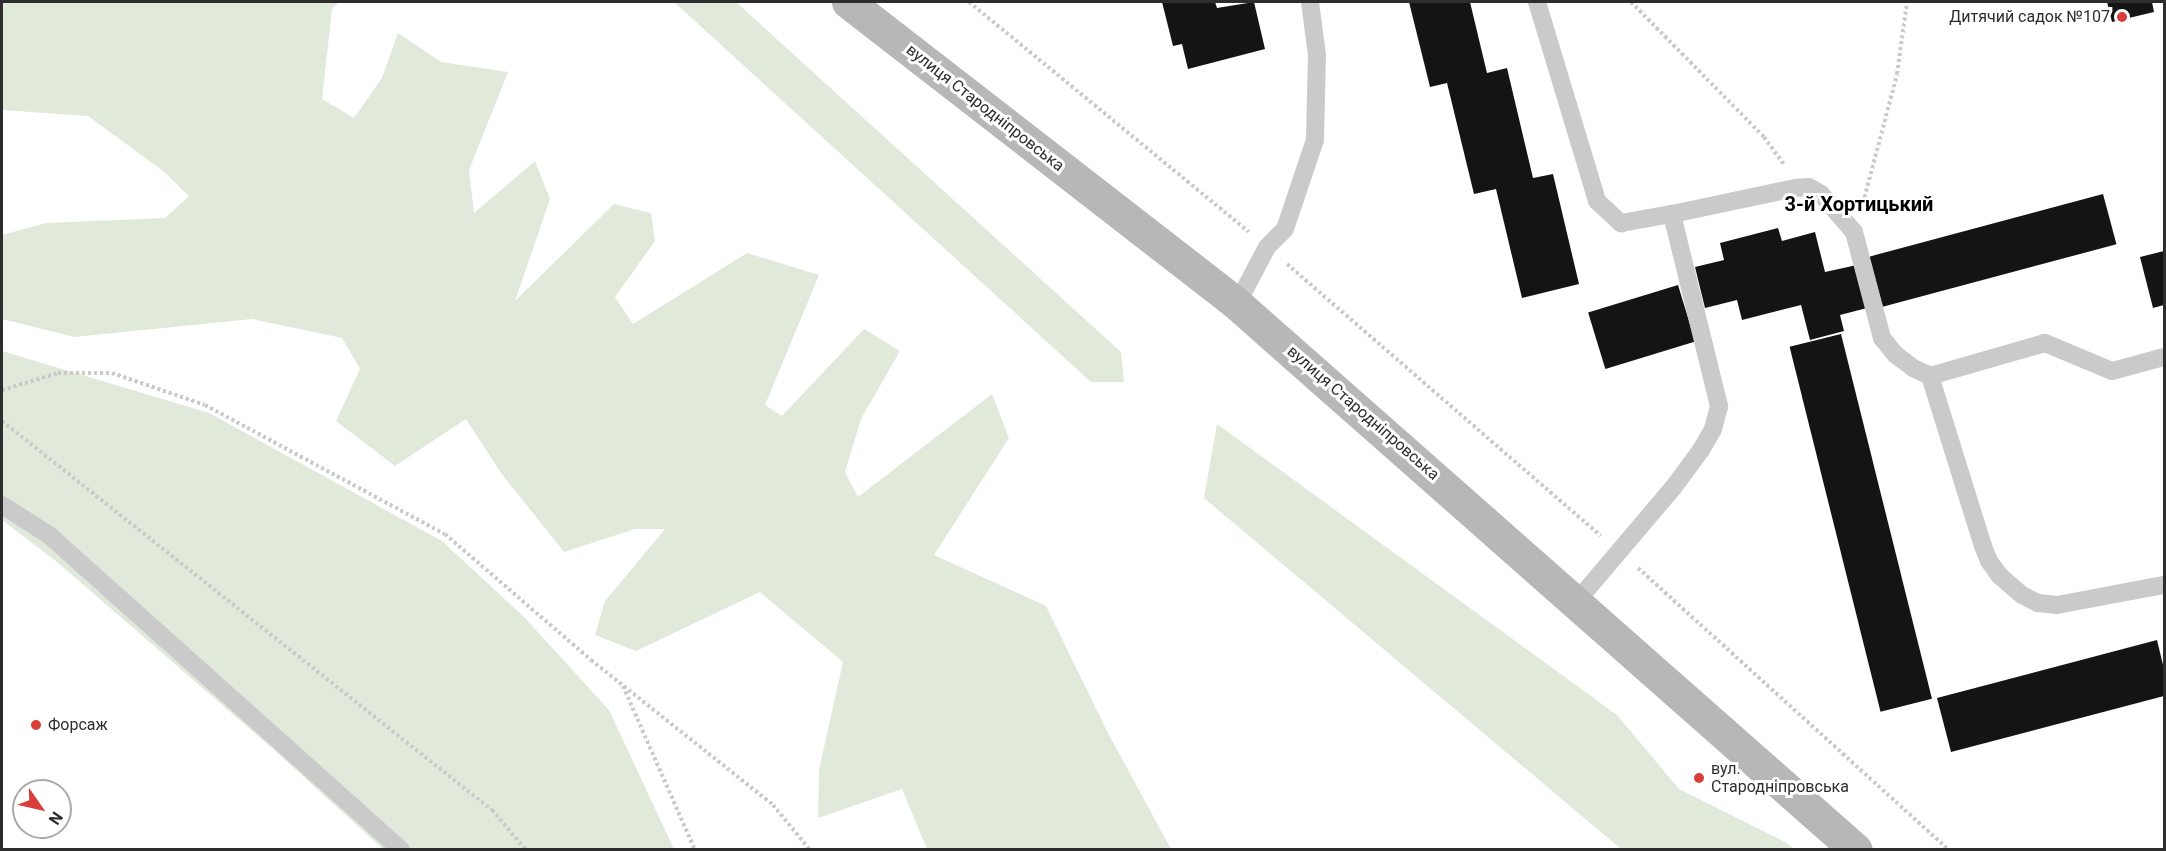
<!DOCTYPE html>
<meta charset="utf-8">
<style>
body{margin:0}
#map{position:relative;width:2166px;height:851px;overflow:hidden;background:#fff;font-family:Roboto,sans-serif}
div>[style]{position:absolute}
.green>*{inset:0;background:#e1e9db}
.building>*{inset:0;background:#141414;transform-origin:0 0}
.path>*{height:4px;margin-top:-2px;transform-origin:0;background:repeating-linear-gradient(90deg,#cacaca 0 3px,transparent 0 6px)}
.lane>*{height:18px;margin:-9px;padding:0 9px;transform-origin:9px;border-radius:9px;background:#cacaca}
.secondary>*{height:33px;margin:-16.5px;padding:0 16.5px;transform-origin:16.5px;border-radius:16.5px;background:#b7b7b7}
.dots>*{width:16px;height:16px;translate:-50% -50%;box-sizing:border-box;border:3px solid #fff;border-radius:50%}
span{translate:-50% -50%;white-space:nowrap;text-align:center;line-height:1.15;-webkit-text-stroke:6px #fff;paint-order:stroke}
.poi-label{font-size:16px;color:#2d2d2d}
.right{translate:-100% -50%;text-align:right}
.left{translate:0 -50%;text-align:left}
.street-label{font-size:16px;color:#2d2d2d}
.quarter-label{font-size:20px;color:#000;font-weight:700}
.frame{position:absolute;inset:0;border:3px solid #2d2d2d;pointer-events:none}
.north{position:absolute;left:12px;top:779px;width:60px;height:60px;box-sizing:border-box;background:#fff;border:2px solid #ababab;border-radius:50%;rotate:124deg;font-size:16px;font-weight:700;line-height:24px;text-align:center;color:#2d2d2d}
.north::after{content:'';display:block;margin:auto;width:21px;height:27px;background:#d93f3a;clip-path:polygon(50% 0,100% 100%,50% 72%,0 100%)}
</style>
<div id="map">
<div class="green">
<div style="clip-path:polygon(2px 2px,339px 2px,332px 9px,322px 99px,354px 118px,382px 78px,398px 33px,441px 62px,508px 72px,469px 170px,474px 213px,535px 161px,550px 199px,515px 301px,614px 204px,651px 213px,655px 241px,615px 297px,633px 324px,747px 253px,819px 275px,765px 405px,782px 416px,864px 329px,900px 351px,861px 419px,845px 472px,858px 497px,992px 394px,1009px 438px,934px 555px,1046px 606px,1108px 733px,1171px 849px,927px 849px,902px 789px,818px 818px,819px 770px,843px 662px,760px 592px,636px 651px,595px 635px,605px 601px,665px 529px,635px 529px,564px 552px,501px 473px,466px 419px,395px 466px,336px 421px,360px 369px,342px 338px,252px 319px,74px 337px,2px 319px,2px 235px,46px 223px,165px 218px,189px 196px,163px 171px,88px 116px,2px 110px)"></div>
<div style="clip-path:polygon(674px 2px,736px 2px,1121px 352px,1124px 382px,1091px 382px)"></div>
<div style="clip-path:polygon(2px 351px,209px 413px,442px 541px,524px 617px,609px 710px,674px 849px,383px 849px,273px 749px,57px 562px,2px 520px)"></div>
<div style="clip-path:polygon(1217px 424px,1617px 715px,1679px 789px,1787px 843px,1794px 849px,1621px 849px,1204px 498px)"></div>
</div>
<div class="building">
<div style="clip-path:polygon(1162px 2px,1215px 2px,1217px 8px,1254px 2px,1265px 49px,1188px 69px,1182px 44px,1173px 46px)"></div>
<div style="clip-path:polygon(1409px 2px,1470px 2px,1487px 73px,1507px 68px,1533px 178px,1553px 174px,1579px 284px,1522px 298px,1496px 189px,1474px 194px,1447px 83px,1430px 87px)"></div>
<div style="clip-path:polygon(2107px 2px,2152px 2px,2154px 12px,2112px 22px)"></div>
<div style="left:2103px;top:194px;width:52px;height:242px;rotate:75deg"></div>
<div style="clip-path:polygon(1778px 228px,1782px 241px,1815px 232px,1825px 272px,1857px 265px,1867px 308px,1840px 315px,1844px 331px,1810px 340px,1801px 305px,1742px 320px,1737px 300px,1705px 308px,1695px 267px,1724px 260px,1720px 243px)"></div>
<div style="clip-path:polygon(2164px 251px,2164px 305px,2153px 308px,2140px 257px)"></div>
<div style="left:1678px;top:285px;width:59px;height:94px;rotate:73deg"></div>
<div style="left:1841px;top:334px;width:376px;height:53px;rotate:76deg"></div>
<div style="clip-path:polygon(2157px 640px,2164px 669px,2164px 696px,1951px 752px,1937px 698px)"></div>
</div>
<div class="path">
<div style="left:969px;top:2px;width:362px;rotate:39.4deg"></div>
<div style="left:1631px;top:2px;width:190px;rotate:45.4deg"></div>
<div style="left:1764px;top:137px;width:34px;rotate:54deg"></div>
<div style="left:1863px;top:203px;width:133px;rotate:-75.2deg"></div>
<div style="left:1897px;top:74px;width:73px;rotate:-82.1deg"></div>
<div style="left:1287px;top:264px;width:415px;rotate:40.9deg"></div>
<div style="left:2px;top:390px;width:59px;rotate:-16.9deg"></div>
<div style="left:58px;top:373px;width:54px"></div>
<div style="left:112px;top:373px;width:98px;rotate:19deg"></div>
<div style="left:205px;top:405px;width:272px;rotate:28.3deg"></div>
<div style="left:445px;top:534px;width:193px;rotate:40.8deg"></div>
<div style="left:591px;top:660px;width:233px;rotate:38.5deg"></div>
<div style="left:773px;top:805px;width:58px;rotate:50.6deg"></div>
<div style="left:2px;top:421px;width:626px;rotate:38.45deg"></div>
<div style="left:492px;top:810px;width:52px;rotate:49.6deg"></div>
<div style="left:1638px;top:568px;width:420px;rotate:42.2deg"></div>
<div style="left:623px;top:686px;width:179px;rotate:66.3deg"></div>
</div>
<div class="lane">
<div style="left:1537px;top:2px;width:208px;rotate:73.2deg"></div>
<div style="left:1597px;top:201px;width:33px;rotate:43deg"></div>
<div style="left:1621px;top:223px;width:52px;rotate:-10deg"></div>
<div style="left:1237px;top:304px;width:64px;rotate:-62.2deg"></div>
<div style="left:1267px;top:247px;width:25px;rotate:-45deg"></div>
<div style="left:1285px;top:229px;width:94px;rotate:-71.4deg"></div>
<div style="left:1315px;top:140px;width:85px;rotate:-88.7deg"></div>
<div style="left:1317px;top:55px;width:53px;rotate:-97.5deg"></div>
<div style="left:2164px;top:357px;width:54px;rotate:164.9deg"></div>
<div style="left:2112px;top:371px;width:73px;rotate:-157.3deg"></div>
<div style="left:2045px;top:343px;width:120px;rotate:164deg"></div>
<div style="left:1930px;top:376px;width:178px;rotate:72.7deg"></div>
<div style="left:1983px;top:546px;width:16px;rotate:68deg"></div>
<div style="left:1989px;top:561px;width:19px;rotate:54deg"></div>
<div style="left:2000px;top:576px;width:29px;rotate:41deg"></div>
<div style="left:2022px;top:595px;width:18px;rotate:27deg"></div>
<div style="left:2038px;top:603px;width:19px;rotate:6deg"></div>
<div style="left:2057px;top:605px;width:109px;rotate:-10.6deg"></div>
<div style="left:2px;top:505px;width:56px;rotate:32.6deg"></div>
<div style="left:49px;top:535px;width:472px;rotate:41.8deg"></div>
<div style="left:1577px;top:601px;width:148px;rotate:-49.7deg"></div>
<div style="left:1673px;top:488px;width:47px;rotate:-53.6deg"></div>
<div style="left:1701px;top:450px;width:24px;rotate:-60deg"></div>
<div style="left:1713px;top:429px;width:24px;rotate:-75deg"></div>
<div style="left:1719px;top:406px;width:198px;rotate:-103.8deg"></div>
<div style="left:1672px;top:214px;width:126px;rotate:-11.9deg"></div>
<div style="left:1795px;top:188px;width:14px;rotate:-4deg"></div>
<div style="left:1809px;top:187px;width:14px;rotate:30deg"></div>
<div style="left:1821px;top:194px;width:50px;rotate:49deg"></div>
<div style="left:1854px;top:232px;width:110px;rotate:75.2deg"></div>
<div style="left:1882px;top:338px;width:22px;rotate:51deg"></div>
<div style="left:1896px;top:355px;width:21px;rotate:37deg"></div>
<div style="left:1913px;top:368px;width:19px;rotate:25deg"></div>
</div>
<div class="secondary">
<div style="left:848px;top:2px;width:492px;rotate:37.8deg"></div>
<div style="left:1237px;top:304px;width:825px;rotate:41.41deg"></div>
</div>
<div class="dots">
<div style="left:2122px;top:17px;background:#d93f3a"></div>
<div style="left:36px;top:725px;background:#d93f3a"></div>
<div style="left:1699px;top:778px;background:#d93f3a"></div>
</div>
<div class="poi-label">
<span class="right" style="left:2110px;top:17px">Дитячий садок №107</span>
<span class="left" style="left:48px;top:725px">Форсаж</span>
<span class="left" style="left:1711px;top:778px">вул.<br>Стародніпровська</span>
</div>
<div class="street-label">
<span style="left:985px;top:108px;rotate:38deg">вулиця Стародніпровська</span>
<span style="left:1363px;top:413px;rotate:41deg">вулиця Стародніпровська</span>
</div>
<div class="quarter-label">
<span style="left:1859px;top:204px">3-й Хортицький</span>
</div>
<div class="frame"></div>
<div class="north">N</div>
</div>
